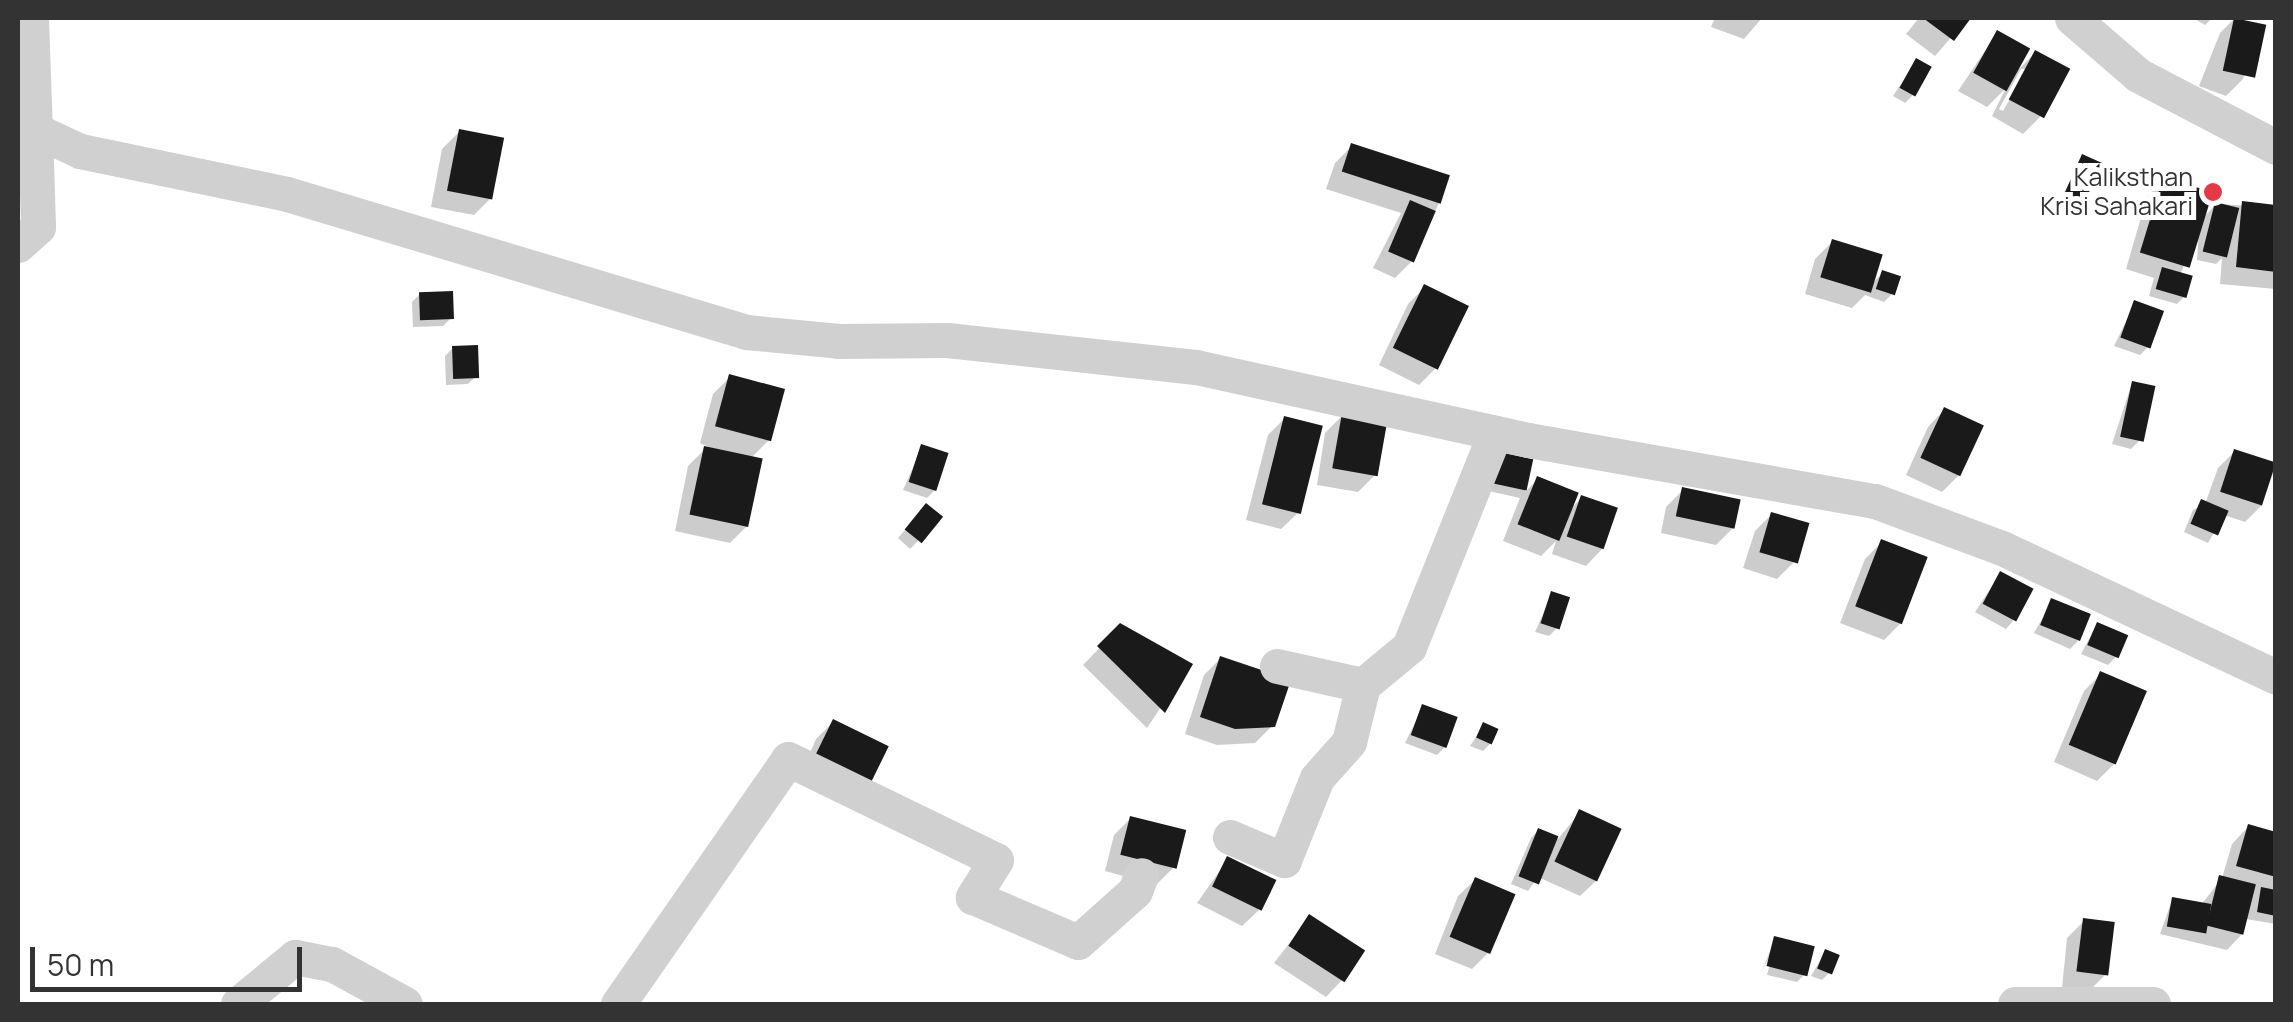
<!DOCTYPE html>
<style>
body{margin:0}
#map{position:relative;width:2293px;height:1022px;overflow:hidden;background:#fff;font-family:Manrope,sans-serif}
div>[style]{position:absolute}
.shadow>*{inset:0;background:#0003}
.building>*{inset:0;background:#1a1a1a;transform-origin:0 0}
.street>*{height:35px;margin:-17.5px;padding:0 17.5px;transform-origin:17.5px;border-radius:17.5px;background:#d0d0d0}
.dots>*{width:28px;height:28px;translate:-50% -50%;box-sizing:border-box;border:5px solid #fff;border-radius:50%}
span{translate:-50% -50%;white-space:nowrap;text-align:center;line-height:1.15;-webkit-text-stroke:10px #fff;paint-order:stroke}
.poi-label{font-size:25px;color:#333}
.right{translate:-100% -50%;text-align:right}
.frame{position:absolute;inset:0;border:20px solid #333;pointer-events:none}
.scale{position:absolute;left:30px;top:947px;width:272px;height:45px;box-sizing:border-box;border:5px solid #333;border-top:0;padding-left:12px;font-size:30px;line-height:35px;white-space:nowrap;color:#333;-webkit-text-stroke:8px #fff;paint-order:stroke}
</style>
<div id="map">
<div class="shadow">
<div style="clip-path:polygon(1715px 18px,1762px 18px,1744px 39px,1711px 27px)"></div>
<div style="clip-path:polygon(1919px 18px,1968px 18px,1935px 56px,1906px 34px)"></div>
<div style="clip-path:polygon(2193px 18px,2212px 18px,2205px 25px)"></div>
<div style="clip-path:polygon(2235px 18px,2263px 26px,2243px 79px,2226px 96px,2199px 86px,2220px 33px)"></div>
<div style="clip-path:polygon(evenodd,1997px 33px,2016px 72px,2035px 53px,2040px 117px,2023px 134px,1992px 116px,2006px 88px,1987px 107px,1958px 91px,1997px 33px,2021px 69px,2027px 69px,2003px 111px,1999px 109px,2021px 69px)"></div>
<div style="clip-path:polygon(1916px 61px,1913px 95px,1905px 103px,1893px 96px)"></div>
<div style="clip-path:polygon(459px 132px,491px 198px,474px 215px,431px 207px,442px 149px)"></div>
<div style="clip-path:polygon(1352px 146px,1439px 203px,1412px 261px,1395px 278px,1373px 268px,1401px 213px,1326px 189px,1335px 163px)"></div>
<div style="clip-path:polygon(2082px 157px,2082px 204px,2074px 212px,2058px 205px)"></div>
<div style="clip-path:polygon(2164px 180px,2203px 218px,2216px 204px,2276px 207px,2276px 289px,2220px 284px,2222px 258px,2216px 264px,2197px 260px,2199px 230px,2180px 275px,2185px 296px,2177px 304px,2149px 296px,2154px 278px,2126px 269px,2147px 197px)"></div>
<div style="clip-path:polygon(1832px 242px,1871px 284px,1883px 273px,1892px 294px,1884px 302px,1865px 295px,1852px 308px,1805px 294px,1815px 259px)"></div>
<div style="clip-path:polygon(1425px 287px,1436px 368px,1419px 385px,1379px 365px,1408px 304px)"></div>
<div style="clip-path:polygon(420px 294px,451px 318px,443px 326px,413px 327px,412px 302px)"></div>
<div style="clip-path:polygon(2135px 303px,2148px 347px,2140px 355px,2114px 346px)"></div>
<div style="clip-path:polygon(453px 348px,476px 376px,468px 384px,446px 385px,445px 356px)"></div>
<div style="clip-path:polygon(730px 377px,769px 440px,750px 459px,747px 526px,730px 543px,675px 531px,688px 466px,705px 449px,719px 452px,700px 443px,713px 394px)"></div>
<div style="clip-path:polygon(2132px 383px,2139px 441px,2131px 449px,2112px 444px)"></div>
<div style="clip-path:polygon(1944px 410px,1959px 475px,1942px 492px,1906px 475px,1928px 427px)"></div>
<div style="clip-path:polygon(1342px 416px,1375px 475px,1358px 492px,1317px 485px,1325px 433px)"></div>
<div style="clip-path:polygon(1285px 418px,1298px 513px,1281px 529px,1246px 520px,1268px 435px)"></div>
<div style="clip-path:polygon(922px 447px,935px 490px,927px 498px,903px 490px)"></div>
<div style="clip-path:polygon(2235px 451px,2276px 465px,2262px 505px,2245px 522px,2224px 515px,2208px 543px,2184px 532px,2193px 510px,2205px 504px,2218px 468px)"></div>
<div style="clip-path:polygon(1530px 461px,1525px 492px,1538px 479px,1570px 510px,1581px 498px,1602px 549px,1586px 566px,1552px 554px,1556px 541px,1541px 556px,1503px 541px,1520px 498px,1484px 490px,1491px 463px)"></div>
<div style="clip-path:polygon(1683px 490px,1733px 528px,1716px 545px,1661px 533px,1666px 507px)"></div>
<div style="clip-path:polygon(919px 514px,918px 541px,910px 549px,898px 538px)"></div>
<div style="clip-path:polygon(1772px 514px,1794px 562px,1777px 579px,1743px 568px,1755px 531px)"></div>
<div style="clip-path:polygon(1882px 542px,1901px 623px,1884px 640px,1840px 623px,1865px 559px)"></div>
<div style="clip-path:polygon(2000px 574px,2013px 621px,2006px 629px,1975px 612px)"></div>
<div style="clip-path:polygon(1552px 594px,1557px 628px,1549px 636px,1535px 632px)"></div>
<div style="clip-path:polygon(2052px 601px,2078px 641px,2070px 649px,2034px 633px)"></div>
<div style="clip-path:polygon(2097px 624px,2116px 657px,2108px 665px,2081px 654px)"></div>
<div style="clip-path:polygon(1121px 626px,1189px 665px,1147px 728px,1083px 665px)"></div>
<div style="clip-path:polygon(1221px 658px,1272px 726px,1255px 743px,1217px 745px,1185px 734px,1204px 675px)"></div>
<div style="clip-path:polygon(2101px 674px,2114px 764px,2097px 781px,2054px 762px,2084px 691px)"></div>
<div style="clip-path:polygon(1423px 707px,1445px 747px,1437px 755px,1405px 743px)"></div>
<div style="clip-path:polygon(833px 722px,885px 747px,800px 776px,816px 739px)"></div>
<div style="clip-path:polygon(1484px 725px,1491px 743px,1483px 751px,1470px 746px)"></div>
<div style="clip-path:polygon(1580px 812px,1597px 880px,1580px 896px,1538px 877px,1528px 891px,1511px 884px,1531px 838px,1539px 830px,1558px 839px)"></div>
<div style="clip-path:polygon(1131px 818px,1173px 868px,1156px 885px,1105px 871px,1114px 835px)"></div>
<div style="clip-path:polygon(2248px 827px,2276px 834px,2276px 924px,2246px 919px,2243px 933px,2227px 950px,2160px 934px,2172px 900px,2201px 905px,2222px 878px,2232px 844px)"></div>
<div style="clip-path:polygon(1228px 859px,1259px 910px,1242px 926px,1197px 903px)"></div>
<div style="clip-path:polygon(1475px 880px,1489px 952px,1472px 969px,1435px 954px,1458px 896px)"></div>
<div style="clip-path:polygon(1309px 918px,1342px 980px,1326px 997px,1274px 963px)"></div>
<div style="clip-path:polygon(2084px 921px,2106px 974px,2089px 991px,2062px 988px,2067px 938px)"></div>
<div style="clip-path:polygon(1775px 939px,1805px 974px,1797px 982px,1767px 975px,1775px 945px,1761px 973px)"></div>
<div style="clip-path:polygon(1825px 952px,1830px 972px,1822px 980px,1811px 976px)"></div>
</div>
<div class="building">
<div style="clip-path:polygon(1923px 18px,1971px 18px,1954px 41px)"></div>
<div style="left:2234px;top:18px;width:33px;height:54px;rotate:12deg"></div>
<div style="left:1997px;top:30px;width:38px;height:49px;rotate:29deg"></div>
<div style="left:2035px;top:50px;width:40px;height:56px;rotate:28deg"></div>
<div style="left:1916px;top:58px;width:18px;height:34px;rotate:29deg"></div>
<div style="left:459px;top:129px;width:46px;height:63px;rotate:11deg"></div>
<div style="left:1351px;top:143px;width:104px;height:30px;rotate:18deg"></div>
<div style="left:2082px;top:154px;width:22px;height:47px;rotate:24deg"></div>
<div style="left:2163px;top:177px;width:52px;height:79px;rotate:17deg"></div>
<div style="left:1410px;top:200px;width:28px;height:56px;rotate:23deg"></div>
<div style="clip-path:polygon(2242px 201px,2276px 205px,2276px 272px,2236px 267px)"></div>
<div style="left:2215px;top:202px;width:25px;height:51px;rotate:14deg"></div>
<div style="left:1832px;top:239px;width:53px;height:40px;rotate:17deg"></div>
<div style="left:2162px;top:267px;width:32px;height:23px;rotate:16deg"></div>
<div style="left:1882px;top:270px;width:20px;height:20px;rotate:18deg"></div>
<div style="left:1424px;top:284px;width:50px;height:71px;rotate:26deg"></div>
<div style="left:453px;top:291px;width:28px;height:34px;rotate:88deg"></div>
<div style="left:2134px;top:300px;width:32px;height:40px;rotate:20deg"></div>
<div style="left:478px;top:345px;width:33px;height:26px;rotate:88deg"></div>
<div style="left:729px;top:374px;width:58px;height:54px;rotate:15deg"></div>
<div style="left:2132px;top:381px;width:24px;height:57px;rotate:12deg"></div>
<div style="left:1944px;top:407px;width:44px;height:56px;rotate:25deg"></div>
<div style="left:1342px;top:413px;width:46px;height:56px;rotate:10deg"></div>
<div style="left:1284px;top:416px;width:40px;height:91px;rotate:14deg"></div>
<div style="left:921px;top:444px;width:29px;height:40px;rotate:18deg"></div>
<div style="left:704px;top:446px;width:60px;height:70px;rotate:12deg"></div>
<div style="left:2234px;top:449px;width:44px;height:45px;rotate:18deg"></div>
<div style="left:1499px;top:452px;width:35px;height:32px;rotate:12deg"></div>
<div style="left:1537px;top:476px;width:45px;height:52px;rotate:22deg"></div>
<div style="left:1682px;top:487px;width:60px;height:30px;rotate:12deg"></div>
<div style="left:1581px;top:495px;width:39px;height:44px;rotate:19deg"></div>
<div style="left:2201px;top:499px;width:30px;height:27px;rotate:23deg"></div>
<div style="left:926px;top:503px;width:22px;height:34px;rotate:39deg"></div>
<div style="left:1771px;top:512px;width:40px;height:42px;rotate:16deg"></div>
<div style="left:1881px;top:539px;width:50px;height:72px;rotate:21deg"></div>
<div style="left:2000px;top:571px;width:38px;height:37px;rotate:28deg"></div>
<div style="left:1551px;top:591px;width:20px;height:34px;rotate:18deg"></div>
<div style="left:2051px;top:598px;width:43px;height:29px;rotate:22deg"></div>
<div style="left:2097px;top:622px;width:34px;height:25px;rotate:23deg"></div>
<div style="clip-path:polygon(1120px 623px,1193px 664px,1165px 713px,1097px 646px)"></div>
<div style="clip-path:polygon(1220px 656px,1291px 680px,1275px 727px,1235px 729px,1200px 717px)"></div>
<div style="left:2100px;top:671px;width:51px;height:80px;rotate:23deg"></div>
<div style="left:1422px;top:704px;width:38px;height:33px;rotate:20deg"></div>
<div style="left:833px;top:719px;width:62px;height:43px;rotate:26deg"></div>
<div style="left:1483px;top:722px;width:17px;height:17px;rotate:24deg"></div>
<div style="left:1579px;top:809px;width:47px;height:58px;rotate:25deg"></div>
<div style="left:1130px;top:816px;width:58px;height:40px;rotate:14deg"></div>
<div style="clip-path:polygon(2248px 824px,2276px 832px,2276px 877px,2236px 866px)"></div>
<div style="left:1538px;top:828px;width:22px;height:52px;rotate:22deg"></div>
<div style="left:1227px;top:856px;width:55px;height:34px;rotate:26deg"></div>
<div style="left:2219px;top:875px;width:38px;height:52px;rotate:14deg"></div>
<div style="left:1475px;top:877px;width:44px;height:65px;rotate:23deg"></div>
<div style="clip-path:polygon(2261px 887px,2276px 890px,2276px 916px,2257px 912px)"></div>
<div style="left:2172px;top:897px;width:40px;height:30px;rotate:10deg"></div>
<div style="left:1309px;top:914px;width:67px;height:38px;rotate:33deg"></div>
<div style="left:2083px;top:918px;width:32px;height:54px;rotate:7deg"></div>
<div style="left:1774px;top:936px;width:42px;height:31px;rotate:14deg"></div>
<div style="left:1825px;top:949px;width:16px;height:21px;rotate:22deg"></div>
</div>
<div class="street">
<div style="left:31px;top:18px;width:112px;rotate:88deg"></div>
<div style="left:35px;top:130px;width:50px;rotate:25deg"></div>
<div style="left:80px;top:151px;width:211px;rotate:11.7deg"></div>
<div style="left:287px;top:194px;width:479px;rotate:16.7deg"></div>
<div style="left:746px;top:332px;width:93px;rotate:5.5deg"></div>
<div style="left:839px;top:341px;width:108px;rotate:-0.5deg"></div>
<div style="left:947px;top:340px;width:250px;rotate:6.2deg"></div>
<div style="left:1196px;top:367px;width:340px;rotate:12.4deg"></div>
<div style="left:1528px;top:440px;width:352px;rotate:10deg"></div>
<div style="left:1875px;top:501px;width:135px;rotate:20.3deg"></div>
<div style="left:2002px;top:548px;width:303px;rotate:25.2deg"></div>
<div style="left:2072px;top:18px;width:87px;rotate:40.8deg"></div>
<div style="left:2138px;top:75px;width:156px;rotate:27.6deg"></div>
<div style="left:18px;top:129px;width:17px;rotate:3deg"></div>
<div style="left:35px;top:130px;width:97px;rotate:88.2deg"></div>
<div style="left:38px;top:227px;width:27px;rotate:138deg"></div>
<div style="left:1277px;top:666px;width:88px;rotate:12.5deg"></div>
<div style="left:1230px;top:837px;width:59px;rotate:23.1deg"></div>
<div style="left:1284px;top:860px;width:88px;rotate:-68.1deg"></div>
<div style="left:1317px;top:778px;width:48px;rotate:-48.4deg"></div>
<div style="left:1349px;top:742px;width:59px;rotate:-76.2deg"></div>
<div style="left:1363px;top:685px;width:60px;rotate:-39.6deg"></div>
<div style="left:1409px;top:647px;width:231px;rotate:-68.1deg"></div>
<div style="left:238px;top:1004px;width:74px;rotate:-39.5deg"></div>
<div style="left:295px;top:957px;width:38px;rotate:11deg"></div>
<div style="left:332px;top:964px;width:83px;rotate:28.7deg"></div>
<div style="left:618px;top:1004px;width:298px;rotate:-55.2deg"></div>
<div style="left:788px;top:759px;width:231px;rotate:25.9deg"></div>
<div style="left:996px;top:860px;width:44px;rotate:121.9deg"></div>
<div style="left:973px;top:897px;width:114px;rotate:23.2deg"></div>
<div style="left:1078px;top:942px;width:76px;rotate:-41.8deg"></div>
<div style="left:1135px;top:891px;width:17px;rotate:-69deg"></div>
<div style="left:2015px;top:1004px;width:138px"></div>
</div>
<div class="dots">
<div style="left:2213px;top:192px;background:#e63946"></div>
</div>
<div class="poi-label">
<span class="right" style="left:2193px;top:192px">Kaliksthan<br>Krisi Sahakari</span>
</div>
<div class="frame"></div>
<div class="scale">50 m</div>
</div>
